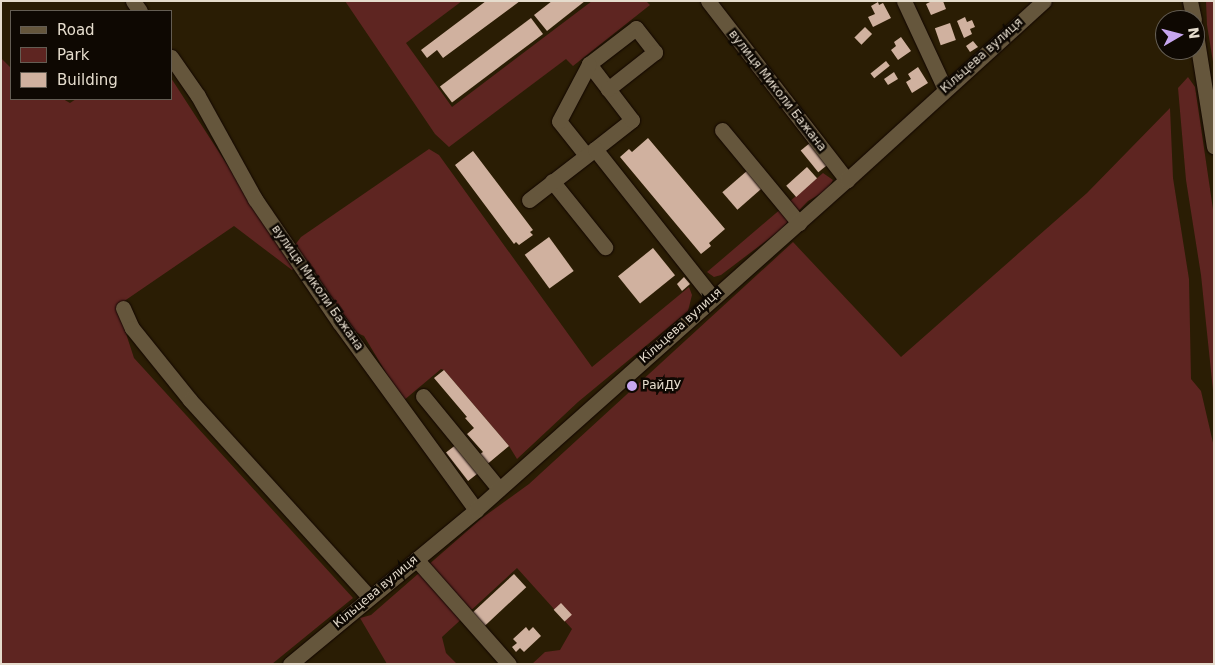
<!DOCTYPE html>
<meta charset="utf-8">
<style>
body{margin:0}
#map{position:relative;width:1215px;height:665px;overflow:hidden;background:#2a1d04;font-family:"DejaVu Sans",sans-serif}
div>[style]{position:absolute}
.green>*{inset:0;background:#5e2521}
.building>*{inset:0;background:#d0b19f;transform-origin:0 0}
.roads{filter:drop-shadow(0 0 1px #120600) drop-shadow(0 0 1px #120600)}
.minor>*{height:15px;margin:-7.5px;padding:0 7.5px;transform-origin:7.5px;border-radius:7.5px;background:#65563c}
.dots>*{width:14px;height:14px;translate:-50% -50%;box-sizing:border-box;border:2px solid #0e0802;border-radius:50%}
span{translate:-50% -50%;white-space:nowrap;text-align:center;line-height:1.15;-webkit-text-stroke:5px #0e0802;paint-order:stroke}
.street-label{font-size:12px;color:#e5dccd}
.poi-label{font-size:12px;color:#e5dccd}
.left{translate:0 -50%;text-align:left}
.frame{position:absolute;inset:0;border:2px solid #e5dccd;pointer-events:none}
.legend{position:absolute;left:10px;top:10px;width:162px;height:90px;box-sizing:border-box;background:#0e0802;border:1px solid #645d53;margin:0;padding:6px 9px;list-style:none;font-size:15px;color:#e5dccd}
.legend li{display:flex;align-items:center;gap:10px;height:25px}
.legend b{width:25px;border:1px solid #645d53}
.north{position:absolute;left:1155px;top:10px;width:50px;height:50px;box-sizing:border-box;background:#0e0802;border:1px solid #645d53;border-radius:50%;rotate:82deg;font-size:14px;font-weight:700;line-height:20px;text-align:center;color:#e5dccd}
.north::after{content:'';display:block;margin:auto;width:18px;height:22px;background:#c7a6ef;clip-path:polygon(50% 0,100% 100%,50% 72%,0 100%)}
</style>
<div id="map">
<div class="green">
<div style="clip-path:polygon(345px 1px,462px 1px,406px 43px,452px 107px,592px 1px,646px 1px,650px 5px,573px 66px,566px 59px,449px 147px,435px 134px)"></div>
<div style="clip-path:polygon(1206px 1px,1214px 1px,1214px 68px,1207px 25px)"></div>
<div style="clip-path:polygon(1px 58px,11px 68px,11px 99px,63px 99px,70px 103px,76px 99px,171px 99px,171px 78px,294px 268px,292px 270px,234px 226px,117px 306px,134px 358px,353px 598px,272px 664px,1px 663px)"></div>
<div style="clip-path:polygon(1188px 77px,1195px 87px,1214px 216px,1214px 400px,1201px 275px,1186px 180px,1178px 88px)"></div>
<div style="clip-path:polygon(1170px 108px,1173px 178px,1189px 279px,1191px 379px,1201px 391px,1214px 447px,1214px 664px,532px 664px,545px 652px,560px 650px,572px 629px,517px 568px,442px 637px,446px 653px,457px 664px,387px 664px,360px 618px,371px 615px,482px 518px,529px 484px,793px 242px,901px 357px,1087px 193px)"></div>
<div style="clip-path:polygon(429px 149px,439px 155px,592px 367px,689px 287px,692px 295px,688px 311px,578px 402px,517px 459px,509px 446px,444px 370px,441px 369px,403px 401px,364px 336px,353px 331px,295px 245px,301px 237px)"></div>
<div style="clip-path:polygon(823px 173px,833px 180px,827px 190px,808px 201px,779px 231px,721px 275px,714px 277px,707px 272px)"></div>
</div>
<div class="building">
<div style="clip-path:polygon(486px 1px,520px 1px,443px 58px,437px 50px,427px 58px,421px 50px)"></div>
<div style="clip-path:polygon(552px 1px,585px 1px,547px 31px,534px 15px)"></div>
<div style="clip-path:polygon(932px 1px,943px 1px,946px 9px,931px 15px,926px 4px)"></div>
<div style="clip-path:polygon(878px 2px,879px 5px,883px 3px,891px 18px,873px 27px,868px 17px,875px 14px,871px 6px)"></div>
<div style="clip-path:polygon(965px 17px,967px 22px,972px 20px,975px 27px,970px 29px,972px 34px,964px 38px,957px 21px)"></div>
<div style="left:531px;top:18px;width:20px;height:114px;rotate:53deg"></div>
<div style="left:950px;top:23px;width:18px;height:16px;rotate:71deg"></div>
<div style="left:865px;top:27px;width:10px;height:15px;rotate:45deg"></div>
<div style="clip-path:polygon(901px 37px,911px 51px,898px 60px,891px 50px,896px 46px,894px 42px)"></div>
<div style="clip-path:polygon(973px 41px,978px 47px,970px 52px,966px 46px)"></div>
<div style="left:886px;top:61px;width:6px;height:20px;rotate:51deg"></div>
<div style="clip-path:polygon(918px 67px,928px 83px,912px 93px,906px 82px,911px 79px,908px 74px)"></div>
<div style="clip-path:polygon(894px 72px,898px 79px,888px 85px,884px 79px)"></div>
<div style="clip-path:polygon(648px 138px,725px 229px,709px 243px,711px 246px,701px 254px,620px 157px,629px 149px,632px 152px)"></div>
<div style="left:810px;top:143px;width:28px;height:12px;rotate:51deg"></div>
<div style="clip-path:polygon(473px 151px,533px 230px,530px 232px,533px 235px,519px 245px,516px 242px,514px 244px,455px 165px)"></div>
<div style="left:807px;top:167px;width:15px;height:28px;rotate:48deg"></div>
<div style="left:748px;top:170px;width:23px;height:34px;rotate:49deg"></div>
<div style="left:549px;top:237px;width:42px;height:30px;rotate:54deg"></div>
<div style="left:653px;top:248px;width:35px;height:45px;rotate:51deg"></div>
<div style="clip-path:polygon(684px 277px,690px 284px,682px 291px,677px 284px)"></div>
<div style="clip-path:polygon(444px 370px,509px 446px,485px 466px,477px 456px,483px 452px,467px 434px,474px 428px,465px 418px,467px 417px,434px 378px)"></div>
<div style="left:457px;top:444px;width:36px;height:14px;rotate:52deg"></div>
<div style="left:514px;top:574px;width:18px;height:58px;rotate:47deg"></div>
<div style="left:561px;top:603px;width:16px;height:10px;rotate:47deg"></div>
<div style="clip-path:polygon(526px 627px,529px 631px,533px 627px,541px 636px,524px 652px,520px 648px,516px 652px,512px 647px,517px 643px,513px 639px)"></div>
</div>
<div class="roads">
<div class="minor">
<div style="left:133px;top:1px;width:12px;rotate:55deg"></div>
<div style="left:708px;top:1px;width:227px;rotate:52.2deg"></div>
<div style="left:904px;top:1px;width:97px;rotate:65deg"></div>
<div style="left:1190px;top:1px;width:19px;rotate:78deg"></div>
<div style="left:1195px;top:28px;width:120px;rotate:80.9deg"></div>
<div style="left:171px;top:57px;width:47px;rotate:55.3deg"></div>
<div style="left:198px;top:96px;width:118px;rotate:61deg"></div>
<div style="left:255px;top:199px;width:149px;rotate:55.7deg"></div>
<div style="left:339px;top:322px;width:233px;rotate:53.9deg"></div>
<div style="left:722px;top:130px;width:121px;rotate:50.4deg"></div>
<div style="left:595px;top:149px;width:47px;rotate:-38.1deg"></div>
<div style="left:632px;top:120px;width:71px;rotate:-127.5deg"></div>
<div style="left:589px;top:64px;width:59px;rotate:-37.5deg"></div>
<div style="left:636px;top:28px;width:31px;rotate:52deg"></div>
<div style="left:655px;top:52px;width:60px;rotate:141.8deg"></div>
<div style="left:586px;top:155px;width:43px;rotate:-128.5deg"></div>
<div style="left:559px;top:121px;width:64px;rotate:-62.2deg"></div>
<div style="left:552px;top:181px;width:85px;rotate:51.2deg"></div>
<div style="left:529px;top:200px;width:83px;rotate:-37.7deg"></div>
<div style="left:595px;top:149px;width:190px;rotate:51.6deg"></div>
<div style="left:123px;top:308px;width:22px;rotate:66deg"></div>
<div style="left:132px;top:328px;width:92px;rotate:51.1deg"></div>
<div style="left:190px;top:400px;width:266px;rotate:47.7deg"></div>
<div style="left:423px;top:396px;width:120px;rotate:50.7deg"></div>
<div style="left:416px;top:559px;width:140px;rotate:48.5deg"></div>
<div style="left:290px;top:664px;width:241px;rotate:-39.6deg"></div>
<div style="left:476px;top:510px;width:497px;rotate:-41.7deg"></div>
<div style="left:847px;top:180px;width:266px;rotate:-42.3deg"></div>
</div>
</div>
<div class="dots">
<div style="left:632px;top:386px;background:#c7a6ef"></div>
</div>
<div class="street-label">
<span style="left:982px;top:56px;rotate:-42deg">Кільцева вулиця</span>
<span style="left:777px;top:91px;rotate:52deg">вулиця Миколи Бажана</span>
<span style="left:317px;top:288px;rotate:55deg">вулиця Миколи Бажана</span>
<span style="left:681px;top:326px;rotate:-42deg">Кільцева вулиця</span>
<span style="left:376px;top:592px;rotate:-40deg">Кільцева вулиця</span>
</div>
<div class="poi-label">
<span class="left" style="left:642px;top:386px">РайДУ</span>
</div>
<div class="frame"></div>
<ul class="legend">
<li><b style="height:6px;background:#65563c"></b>Road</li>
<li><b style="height:14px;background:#5e2521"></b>Park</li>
<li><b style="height:14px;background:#d0b19f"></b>Building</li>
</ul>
<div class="north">N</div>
</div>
